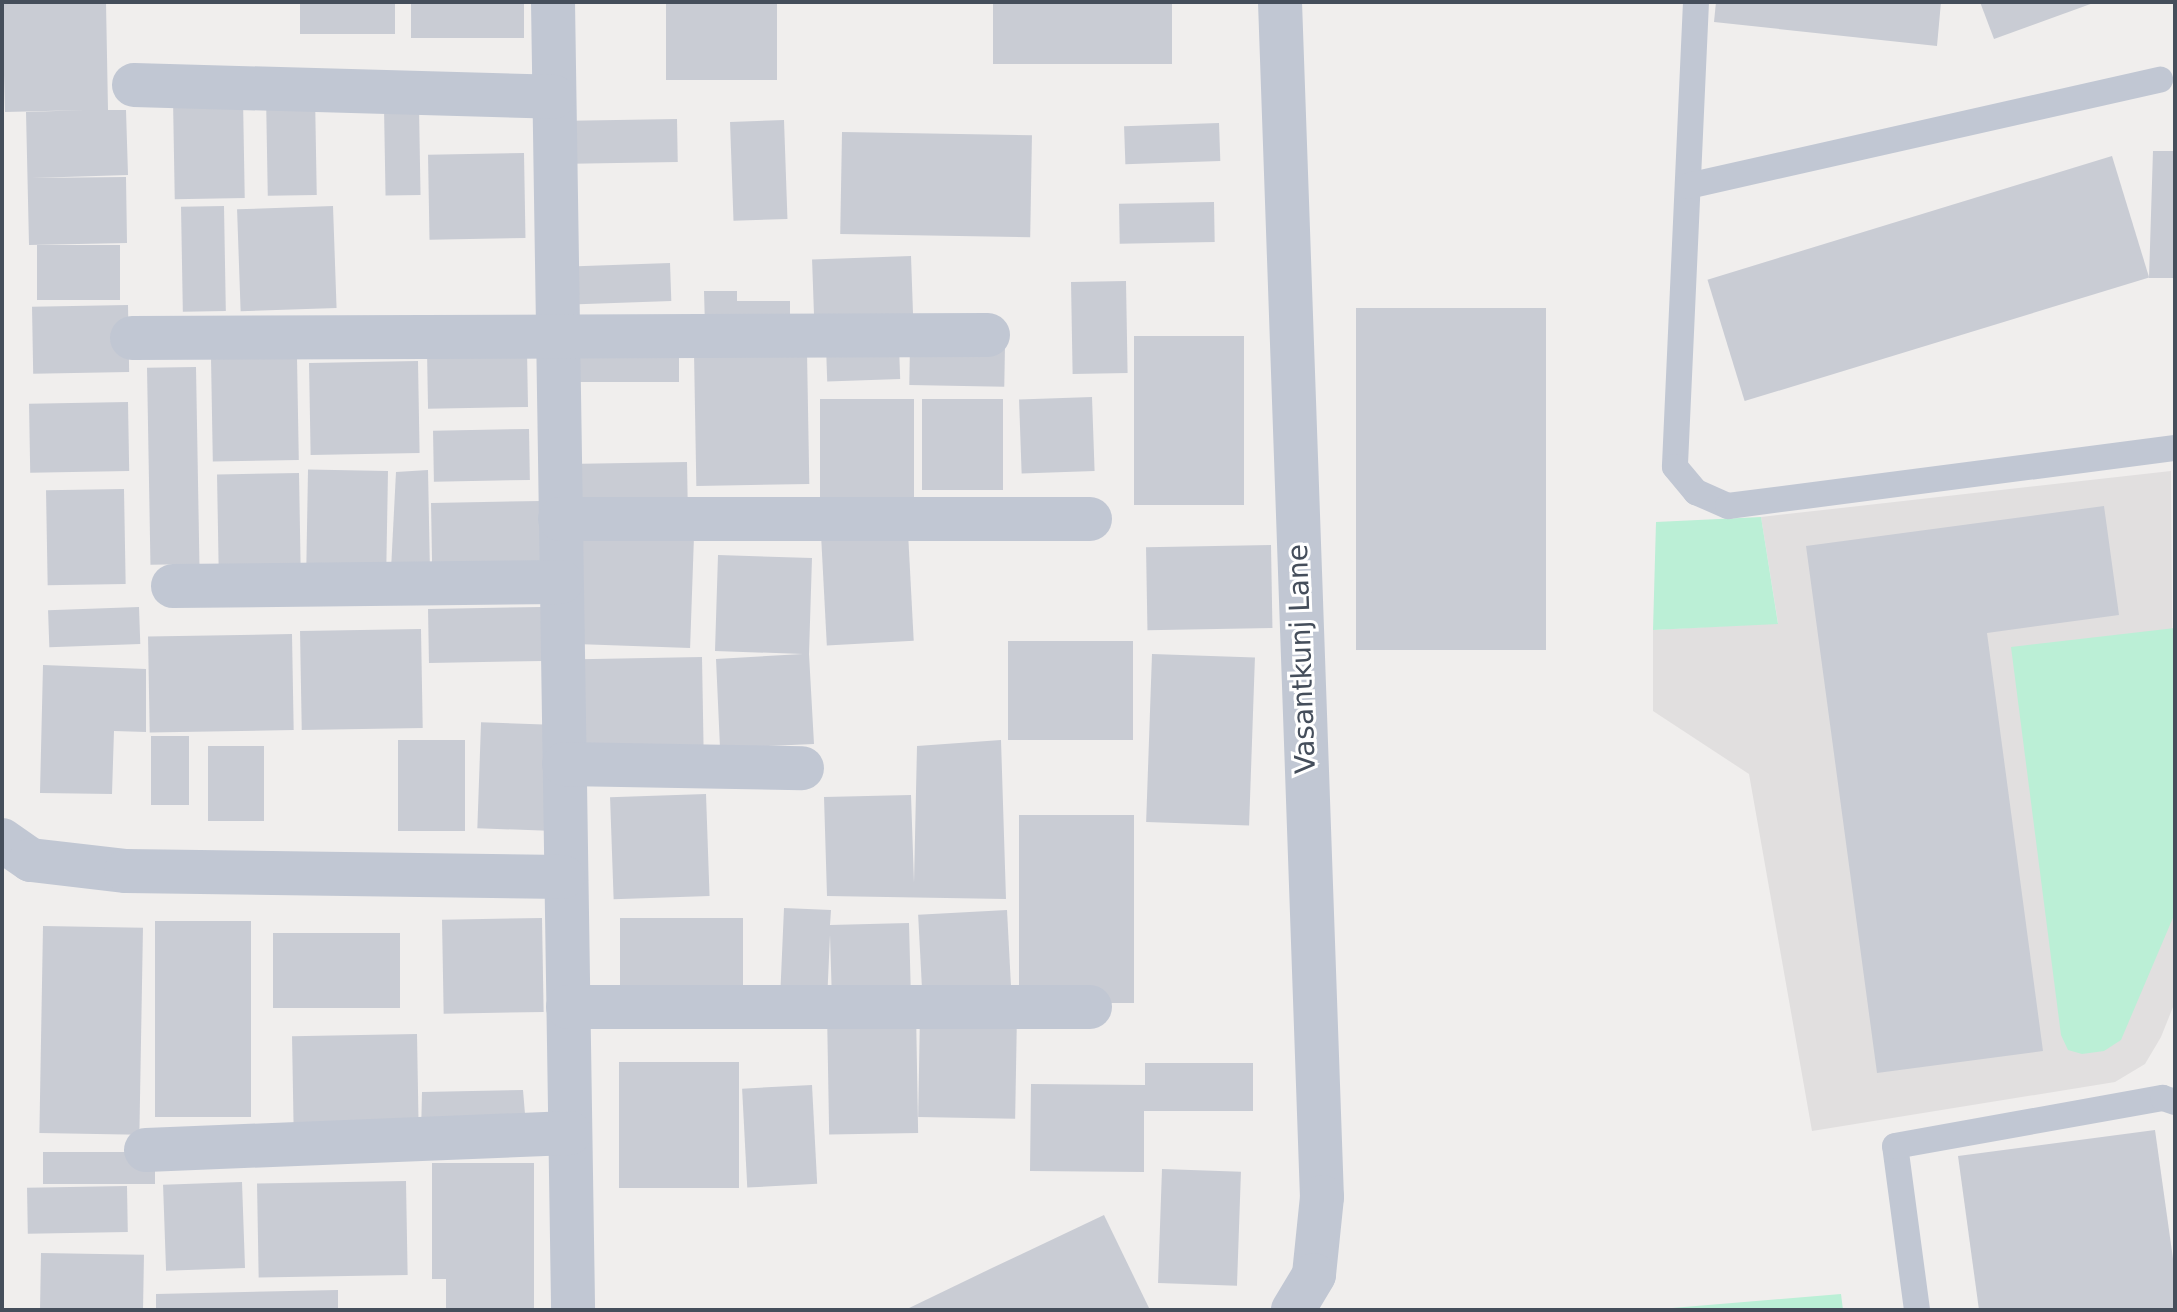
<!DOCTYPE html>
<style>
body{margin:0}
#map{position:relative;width:2177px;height:1312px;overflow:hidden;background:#f0eeed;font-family:"DejaVu Sans",sans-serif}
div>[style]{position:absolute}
.education>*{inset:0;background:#e1dfdf}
.green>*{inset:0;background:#bbefd6}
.building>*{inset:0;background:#c9ccd4;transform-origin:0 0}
.lane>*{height:26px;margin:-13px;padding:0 13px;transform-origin:13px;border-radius:13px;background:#c1c7d3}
.street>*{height:44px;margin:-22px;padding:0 22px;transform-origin:22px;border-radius:22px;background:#c1c7d3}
span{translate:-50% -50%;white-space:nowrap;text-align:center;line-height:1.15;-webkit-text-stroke:6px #fff;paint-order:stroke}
.street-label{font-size:28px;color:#454e5b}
.frame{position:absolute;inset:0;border:4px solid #454e5b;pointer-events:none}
</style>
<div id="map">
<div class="education">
<div style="clip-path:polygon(2171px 471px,2175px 1002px,2161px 1037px,2145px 1064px,2115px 1082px,1812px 1131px,1749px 774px,1653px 711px,1653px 630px,1778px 623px,1761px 517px)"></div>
</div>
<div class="green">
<div style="clip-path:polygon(1761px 517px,1778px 624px,1653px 630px,1656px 522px)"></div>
<div style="clip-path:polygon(2175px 628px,2175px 913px,2121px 1040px,2104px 1051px,2082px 1054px,2068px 1050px,2061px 1035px,2011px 647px)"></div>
<div style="clip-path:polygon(1841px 1294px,1843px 1310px,1648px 1310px)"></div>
</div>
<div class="building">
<div style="clip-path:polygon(2px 2px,106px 2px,108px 110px,126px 110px,128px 175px,32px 178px,126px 177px,127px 243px,29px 245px,26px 112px,86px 110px,5px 112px)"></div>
<div style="left:300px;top:2px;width:95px;height:32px"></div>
<div style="left:411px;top:2px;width:113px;height:36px"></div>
<div style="left:666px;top:2px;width:111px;height:78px"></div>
<div style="left:993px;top:2px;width:179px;height:62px"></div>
<div style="clip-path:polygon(1716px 2px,1941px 2px,1937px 46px,1714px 22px)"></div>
<div style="clip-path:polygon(1980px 2px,2096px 2px,1994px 39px)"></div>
<div style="left:315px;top:94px;width:101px;height:49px;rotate:89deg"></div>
<div style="left:243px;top:98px;width:100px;height:70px;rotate:89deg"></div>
<div style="left:419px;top:107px;width:88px;height:35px;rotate:89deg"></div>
<div style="left:677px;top:119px;width:43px;height:121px;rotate:89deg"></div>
<div style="left:784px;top:120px;width:99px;height:54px;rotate:88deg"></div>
<div style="left:1219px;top:123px;width:38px;height:95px;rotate:88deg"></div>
<div style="left:842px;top:132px;width:190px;height:102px;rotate:1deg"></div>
<div style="clip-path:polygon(2153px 151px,2175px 151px,2175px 278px,2149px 278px)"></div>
<div style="left:524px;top:153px;width:85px;height:96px;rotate:89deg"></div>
<div style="left:2112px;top:156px;width:127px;height:423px;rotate:73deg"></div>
<div style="left:1214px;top:202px;width:40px;height:95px;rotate:89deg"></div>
<div style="left:224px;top:206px;width:105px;height:43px;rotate:89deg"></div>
<div style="left:333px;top:206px;width:102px;height:96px;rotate:88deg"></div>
<div style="left:120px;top:245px;width:55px;height:83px;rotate:90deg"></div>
<div style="left:911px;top:256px;width:64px;height:99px;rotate:88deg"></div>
<div style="left:670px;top:263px;width:38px;height:107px;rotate:88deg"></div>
<div style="left:1126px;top:281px;width:92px;height:55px;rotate:89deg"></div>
<div style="clip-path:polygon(704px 291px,737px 291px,737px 301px,790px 301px,790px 327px,705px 327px)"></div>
<div style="left:128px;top:305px;width:67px;height:96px;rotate:89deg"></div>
<div style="left:1356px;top:308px;width:190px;height:342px"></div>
<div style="left:1134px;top:336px;width:110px;height:169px"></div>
<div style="left:568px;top:340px;width:111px;height:42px"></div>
<div style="left:910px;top:344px;width:95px;height:41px;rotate:1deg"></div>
<div style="left:899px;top:345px;width:34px;height:73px;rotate:88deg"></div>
<div style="left:527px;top:349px;width:58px;height:100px;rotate:89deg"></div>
<div style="left:807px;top:351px;width:133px;height:113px;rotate:89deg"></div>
<div style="left:297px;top:357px;width:103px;height:86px;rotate:89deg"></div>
<div style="left:418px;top:361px;width:92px;height:109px;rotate:89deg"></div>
<div style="left:196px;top:367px;width:197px;height:49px;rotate:89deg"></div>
<div style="left:1092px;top:397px;width:74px;height:73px;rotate:88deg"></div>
<div style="left:820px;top:399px;width:94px;height:104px"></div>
<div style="left:922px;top:399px;width:81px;height:91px"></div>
<div style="left:128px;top:402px;width:69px;height:99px;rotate:89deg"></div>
<div style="left:529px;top:429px;width:51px;height:96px;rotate:89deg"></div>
<div style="left:687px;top:462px;width:43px;height:120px;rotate:89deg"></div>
<div style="clip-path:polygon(428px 470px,430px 573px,391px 570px,396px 472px)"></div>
<div style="left:388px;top:471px;width:99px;height:80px;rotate:91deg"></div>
<div style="left:299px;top:473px;width:100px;height:82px;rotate:89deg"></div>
<div style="left:124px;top:489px;width:95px;height:78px;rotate:89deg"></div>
<div style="left:541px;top:501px;width:76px;height:110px;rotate:89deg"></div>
<div style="clip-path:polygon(2104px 506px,2119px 615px,1987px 633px,2043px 1051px,1877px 1073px,1806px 546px)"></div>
<div style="left:908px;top:532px;width:109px;height:87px;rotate:87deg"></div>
<div style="left:580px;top:534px;width:114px;height:110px;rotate:2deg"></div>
<div style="left:1271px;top:545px;width:83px;height:125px;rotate:89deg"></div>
<div style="clip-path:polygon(718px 555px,812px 558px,809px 654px,814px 744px,720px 748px,716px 659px,803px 654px,715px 651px)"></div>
<div style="left:139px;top:607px;width:37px;height:91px;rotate:88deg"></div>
<div style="left:542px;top:607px;width:54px;height:114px;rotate:89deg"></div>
<div style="left:421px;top:629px;width:99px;height:121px;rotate:89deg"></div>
<div style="left:292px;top:634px;width:96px;height:144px;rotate:89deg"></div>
<div style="left:1008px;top:641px;width:125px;height:99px"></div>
<div style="left:1152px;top:654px;width:103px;height:168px;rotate:2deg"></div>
<div style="left:702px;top:657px;width:98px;height:122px;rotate:89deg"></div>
<div style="clip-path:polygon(43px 665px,146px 669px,146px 732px,114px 731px,112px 794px,40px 793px)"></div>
<div style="left:558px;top:725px;width:106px;height:77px;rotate:92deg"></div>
<div style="left:189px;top:736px;width:69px;height:38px;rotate:90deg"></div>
<div style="left:398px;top:740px;width:67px;height:91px"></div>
<div style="clip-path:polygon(1001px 740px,1006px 899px,827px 896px,824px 797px,911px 795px,914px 883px,917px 746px)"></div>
<div style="left:208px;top:746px;width:56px;height:75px"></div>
<div style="left:706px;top:794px;width:102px;height:96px;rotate:88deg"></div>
<div style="left:1019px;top:815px;width:115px;height:188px"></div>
<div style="clip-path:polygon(784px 908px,831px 910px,830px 925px,909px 923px,911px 1000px,832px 1002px,830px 935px,827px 1002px,780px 1000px)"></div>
<div style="left:1007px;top:910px;width:87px;height:89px;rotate:87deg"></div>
<div style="left:542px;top:918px;width:94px;height:100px;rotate:89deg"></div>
<div style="left:620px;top:918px;width:123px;height:86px"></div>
<div style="left:251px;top:921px;width:196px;height:96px;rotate:90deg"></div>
<div style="left:43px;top:926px;width:100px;height:207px;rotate:1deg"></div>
<div style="left:273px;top:933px;width:127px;height:75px"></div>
<div style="left:916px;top:1010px;width:123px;height:89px;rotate:89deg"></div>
<div style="left:920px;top:1012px;width:97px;height:105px;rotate:1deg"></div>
<div style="left:417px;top:1034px;width:89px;height:125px;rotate:89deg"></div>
<div style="left:739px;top:1062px;width:126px;height:120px;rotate:90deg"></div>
<div style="clip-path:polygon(1145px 1063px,1253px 1063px,1253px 1111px,1144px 1111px,1144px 1172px,1030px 1171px,1031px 1084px,1145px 1085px)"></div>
<div style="left:812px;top:1085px;width:99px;height:70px;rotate:87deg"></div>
<div style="clip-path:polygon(523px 1090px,526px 1126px,421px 1134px,422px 1092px)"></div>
<div style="clip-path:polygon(2155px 1130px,2175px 1273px,2175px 1310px,1979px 1310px,1958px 1156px)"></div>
<div style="left:43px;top:1152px;width:112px;height:32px"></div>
<div style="clip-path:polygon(432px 1163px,534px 1163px,534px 1310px,446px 1310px,446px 1279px,432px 1279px)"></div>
<div style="left:1162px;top:1169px;width:79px;height:114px;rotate:2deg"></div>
<div style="left:406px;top:1181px;width:94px;height:149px;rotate:89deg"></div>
<div style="left:242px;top:1182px;width:86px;height:79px;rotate:88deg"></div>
<div style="left:127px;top:1186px;width:46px;height:100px;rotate:89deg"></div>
<div style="clip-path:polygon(1104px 1215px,1150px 1310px,905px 1310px,992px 1268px)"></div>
<div style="left:41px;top:1253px;width:103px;height:57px;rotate:1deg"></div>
<div style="clip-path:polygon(338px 1290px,338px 1310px,156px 1310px,156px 1294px)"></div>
</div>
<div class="lane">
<div style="left:1696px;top:2px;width:465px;rotate:92.6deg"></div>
<div style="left:1675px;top:467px;width:33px;rotate:50deg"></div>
<div style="left:1696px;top:492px;width:35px;rotate:24deg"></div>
<div style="left:1728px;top:506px;width:451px;rotate:-7.4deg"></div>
<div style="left:1688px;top:186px;width:484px;rotate:-12.7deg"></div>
<div style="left:1917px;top:1310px;width:165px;rotate:-97.6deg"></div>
<div style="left:1895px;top:1146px;width:272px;rotate:-10.2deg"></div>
<div style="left:2163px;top:1098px;width:13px;rotate:18deg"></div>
</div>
<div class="street">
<div style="left:553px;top:2px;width:1308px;rotate:89.12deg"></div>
<div style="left:1280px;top:2px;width:1196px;rotate:87.99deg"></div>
<div style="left:1322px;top:1197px;width:78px;rotate:95.9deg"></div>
<div style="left:1314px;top:1275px;width:41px;rotate:121deg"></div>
<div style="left:134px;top:85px;width:420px;rotate:1.6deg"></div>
<div style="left:132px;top:338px;width:856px;rotate:-0.2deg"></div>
<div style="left:560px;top:519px;width:530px"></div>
<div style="left:173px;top:586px;width:388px;rotate:-0.6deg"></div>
<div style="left:564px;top:764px;width:238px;rotate:1deg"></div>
<div style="left:2px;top:840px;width:35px;rotate:35deg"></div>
<div style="left:31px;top:860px;width:96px;rotate:6.6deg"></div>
<div style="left:126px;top:871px;width:437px;rotate:0.8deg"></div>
<div style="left:568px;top:1007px;width:522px"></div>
<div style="left:146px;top:1150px;width:424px;rotate:-2.3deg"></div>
</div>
<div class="street-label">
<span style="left:1302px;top:659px;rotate:-92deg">Vasantkunj Lane</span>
</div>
<div class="frame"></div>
</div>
